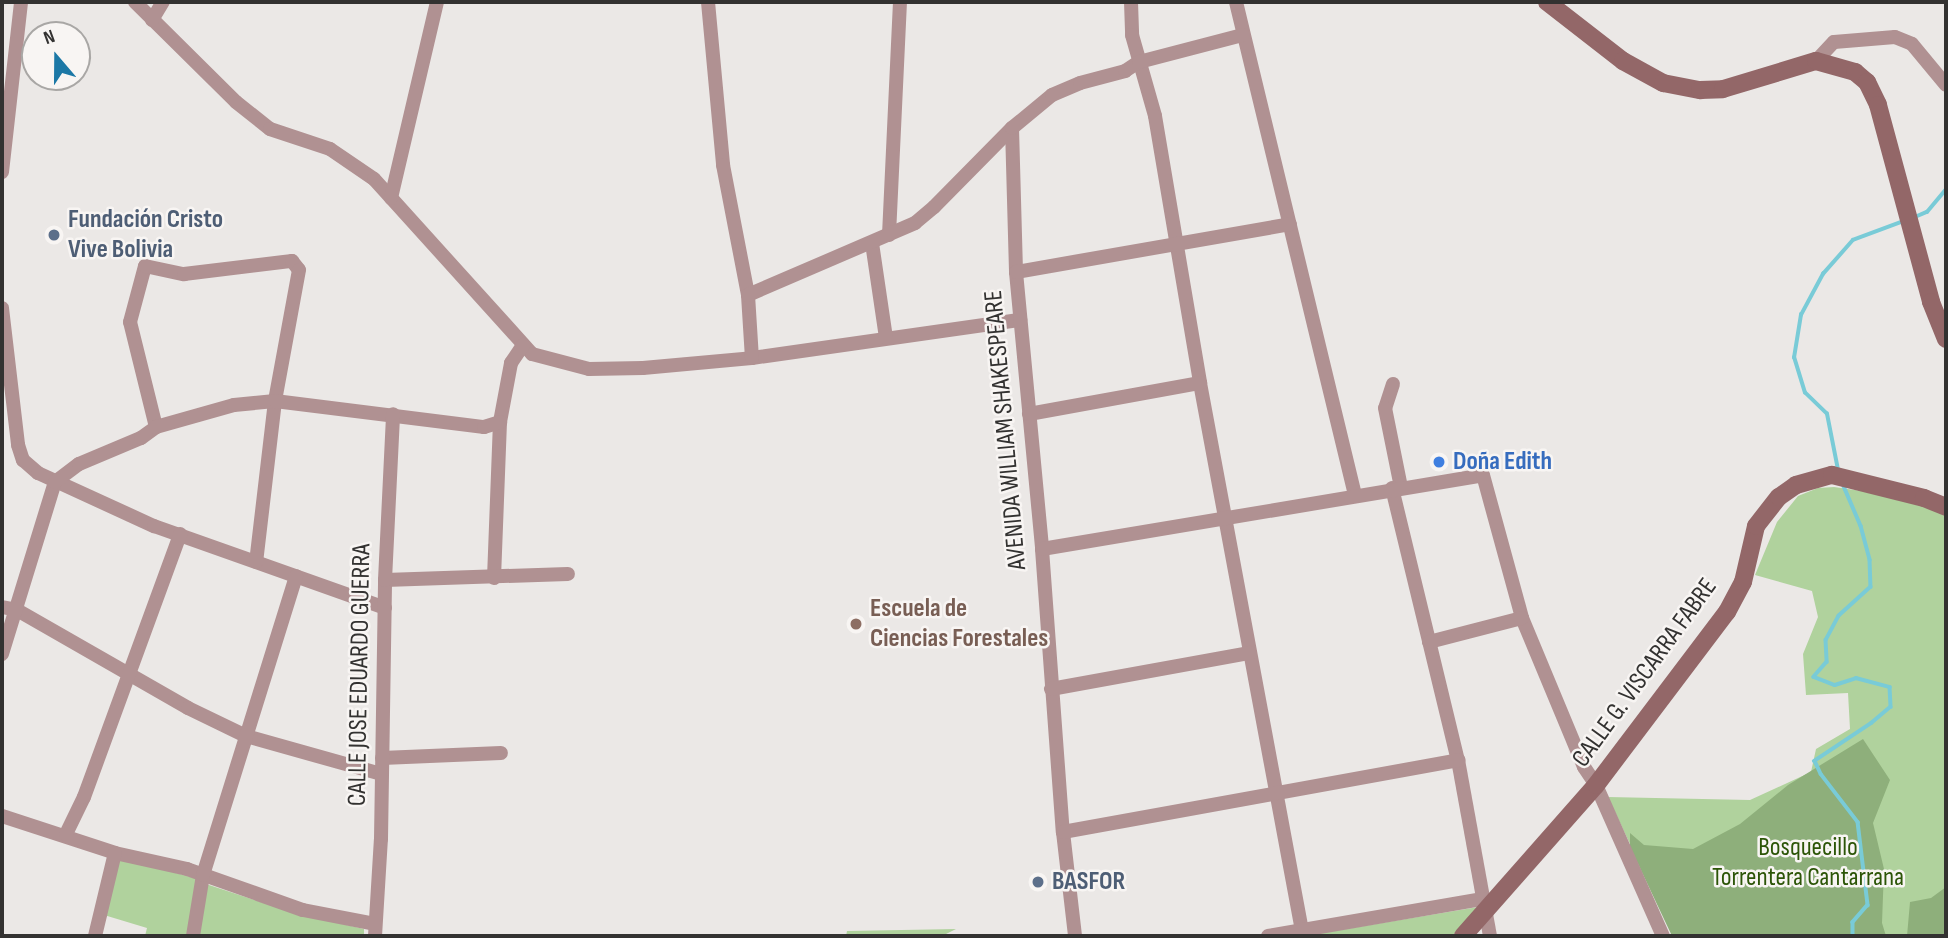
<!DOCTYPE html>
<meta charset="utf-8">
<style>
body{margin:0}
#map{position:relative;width:1948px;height:938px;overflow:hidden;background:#ebe8e6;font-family:"Sofia Sans Condensed",sans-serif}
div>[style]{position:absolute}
.green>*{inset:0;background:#b0d29d}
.forest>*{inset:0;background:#8eaf7b}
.stream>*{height:3.5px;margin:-1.75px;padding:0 1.75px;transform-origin:1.75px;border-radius:1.75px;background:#79cbd7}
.street>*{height:14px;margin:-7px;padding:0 7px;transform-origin:7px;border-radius:7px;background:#b09192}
.secondary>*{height:18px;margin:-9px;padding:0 9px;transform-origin:9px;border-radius:9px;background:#936768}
.dots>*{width:19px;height:19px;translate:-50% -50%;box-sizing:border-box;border:4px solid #f8f5f3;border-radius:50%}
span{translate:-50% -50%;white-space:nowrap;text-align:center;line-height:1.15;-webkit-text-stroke:5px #f8f5f3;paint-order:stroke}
.service-label{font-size:26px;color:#4e5e75;font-weight:700}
.left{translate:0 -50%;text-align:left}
.street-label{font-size:26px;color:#333231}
.shop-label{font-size:26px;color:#366cbe;font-weight:700}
.education-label{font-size:26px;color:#785e54;font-weight:700}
.park-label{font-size:26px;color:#2c5507}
.frame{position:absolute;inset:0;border:4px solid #333231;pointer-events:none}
.north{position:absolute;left:21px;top:21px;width:70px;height:70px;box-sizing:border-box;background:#f8f5f3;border:2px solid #a9a7a5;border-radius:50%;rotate:340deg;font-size:19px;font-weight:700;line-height:28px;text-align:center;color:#333231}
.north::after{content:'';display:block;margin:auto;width:24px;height:32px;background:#1c78a6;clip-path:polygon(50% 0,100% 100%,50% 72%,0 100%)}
</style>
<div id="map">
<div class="green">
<div style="clip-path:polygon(1834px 487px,1917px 499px,1946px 511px,1946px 936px,1673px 936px,1608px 797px,1750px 800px,1811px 772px,1816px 749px,1850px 729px,1848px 693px,1806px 695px,1803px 654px,1818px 617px,1812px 591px,1755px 575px,1777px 522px,1798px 496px,1818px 488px)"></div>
<div style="clip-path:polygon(118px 857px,198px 879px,188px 936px,145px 936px,147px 928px,104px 915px)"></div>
<div style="clip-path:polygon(206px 884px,294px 913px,364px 929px,364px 936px,198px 936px)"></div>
<div style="clip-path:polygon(1478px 907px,1452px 936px,1311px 936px,1310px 935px)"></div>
<div style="clip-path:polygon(956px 929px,942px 936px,846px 936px,847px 931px)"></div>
</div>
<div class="forest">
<div style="clip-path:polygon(1863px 739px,1890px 780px,1873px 823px,1884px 869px,1882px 923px,1886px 936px,1672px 936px,1630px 847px,1630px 833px,1644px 845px,1693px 849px,1740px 824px,1788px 785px)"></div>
<div style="clip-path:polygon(1946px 887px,1946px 936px,1907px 936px,1910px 902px,1931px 898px)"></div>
</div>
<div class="stream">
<div style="left:1915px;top:217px;width:13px;rotate:-23deg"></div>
<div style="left:1927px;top:212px;width:30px;rotate:-50deg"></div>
<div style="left:1838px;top:470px;width:57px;rotate:-101.1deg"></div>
<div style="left:1827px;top:414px;width:30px;rotate:-136deg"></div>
<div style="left:1805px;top:393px;width:37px;rotate:-107deg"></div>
<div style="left:1794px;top:358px;width:44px;rotate:-80.8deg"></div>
<div style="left:1801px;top:315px;width:47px;rotate:-61.8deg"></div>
<div style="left:1823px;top:274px;width:45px;rotate:-48.6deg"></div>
<div style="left:1853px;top:240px;width:54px;rotate:-20.4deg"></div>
<div style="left:1843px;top:484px;width:46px;rotate:66.8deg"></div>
<div style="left:1861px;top:526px;width:35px;rotate:75deg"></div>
<div style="left:1870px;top:560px;width:27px;rotate:88deg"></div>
<div style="left:1871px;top:587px;width:43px;rotate:137.8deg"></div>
<div style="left:1839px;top:616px;width:27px;rotate:118deg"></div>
<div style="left:1826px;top:640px;width:22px;rotate:87deg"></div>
<div style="left:1827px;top:662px;width:20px;rotate:131deg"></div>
<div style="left:1814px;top:677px;width:22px;rotate:21deg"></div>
<div style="left:1835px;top:685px;width:22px;rotate:-18deg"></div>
<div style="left:1856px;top:678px;width:35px;rotate:15deg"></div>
<div style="left:1890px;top:687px;width:20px;rotate:87deg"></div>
<div style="left:1891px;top:707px;width:25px;rotate:140deg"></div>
<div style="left:1872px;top:723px;width:69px;rotate:146.3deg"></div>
<div style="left:1815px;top:761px;width:14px;rotate:65deg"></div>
<div style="left:1821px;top:774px;width:61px;rotate:52.4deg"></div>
<div style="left:1858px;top:822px;width:84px;rotate:83.1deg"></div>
<div style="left:1868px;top:905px;width:23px;rotate:131deg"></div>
<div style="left:1853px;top:922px;width:14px;rotate:90deg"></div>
</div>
<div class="street">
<div style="left:135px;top:2px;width:142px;rotate:44.7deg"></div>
<div style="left:236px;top:102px;width:43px;rotate:38.5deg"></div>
<div style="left:270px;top:129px;width:63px;rotate:18.4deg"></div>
<div style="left:330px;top:149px;width:53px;rotate:34.3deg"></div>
<div style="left:374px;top:179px;width:236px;rotate:47.9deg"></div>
<div style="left:532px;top:354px;width:59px;rotate:14.7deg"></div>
<div style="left:589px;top:369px;width:54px;rotate:-1.1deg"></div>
<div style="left:643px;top:368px;width:109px;rotate:-5.2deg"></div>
<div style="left:752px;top:358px;width:271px;rotate:-8.1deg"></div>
<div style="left:708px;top:2px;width:164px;rotate:84.7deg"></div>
<div style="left:723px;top:165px;width:132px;rotate:79.1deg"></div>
<div style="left:748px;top:295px;width:63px;rotate:86.4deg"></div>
<div style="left:1131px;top:2px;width:33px;rotate:88deg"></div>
<div style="left:1132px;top:35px;width:84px;rotate:74.1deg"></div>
<div style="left:1155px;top:116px;width:271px;rotate:80.4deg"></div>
<div style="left:1200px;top:383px;width:563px;rotate:79.45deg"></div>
<div style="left:1236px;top:2px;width:507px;rotate:76.43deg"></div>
<div style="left:152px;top:20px;width:21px;rotate:-59deg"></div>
<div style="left:1816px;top:61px;width:26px;rotate:-47deg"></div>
<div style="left:1834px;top:42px;width:61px;rotate:-4.7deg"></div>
<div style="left:1895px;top:37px;width:18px;rotate:22deg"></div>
<div style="left:1912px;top:44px;width:53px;rotate:50.3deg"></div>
<div style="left:1012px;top:128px;width:144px;rotate:88.4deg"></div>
<div style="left:1016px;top:272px;width:278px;rotate:84.6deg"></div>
<div style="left:1042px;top:549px;width:284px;rotate:85.8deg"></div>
<div style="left:1063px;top:832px;width:105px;rotate:83.4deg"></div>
<div style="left:2px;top:172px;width:171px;rotate:-83.6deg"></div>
<div style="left:391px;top:198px;width:201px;rotate:-76.8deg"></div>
<div style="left:889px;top:235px;width:233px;rotate:-87.3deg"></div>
<div style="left:872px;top:243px;width:96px;rotate:81.6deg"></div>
<div style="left:1016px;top:272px;width:278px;rotate:-9.9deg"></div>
<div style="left:748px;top:295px;width:182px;rotate:-23.3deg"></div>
<div style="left:915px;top:223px;width:25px;rotate:-40deg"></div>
<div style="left:934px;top:207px;width:111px;rotate:-45.4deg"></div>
<div style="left:1012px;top:128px;width:52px;rotate:-39.5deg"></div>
<div style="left:1052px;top:95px;width:30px;rotate:-23deg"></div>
<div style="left:1080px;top:83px;width:47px;rotate:-14.9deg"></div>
<div style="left:1125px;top:71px;width:17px;rotate:-33deg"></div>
<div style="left:1139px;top:62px;width:107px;rotate:-14.6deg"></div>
<div style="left:2px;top:308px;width:138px;rotate:83.3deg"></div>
<div style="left:18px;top:445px;width:16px;rotate:72deg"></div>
<div style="left:23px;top:460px;width:20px;rotate:41deg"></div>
<div style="left:38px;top:473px;width:128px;rotate:24.6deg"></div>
<div style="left:154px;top:526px;width:245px;rotate:19.5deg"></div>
<div style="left:1393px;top:384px;width:25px;rotate:108deg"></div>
<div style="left:1385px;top:408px;width:81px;rotate:78.6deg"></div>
<div style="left:1029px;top:414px;width:174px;rotate:-10.3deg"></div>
<div style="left:156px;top:427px;width:108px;rotate:-103.9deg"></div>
<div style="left:130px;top:322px;width:58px;rotate:-75deg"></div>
<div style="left:145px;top:266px;width:40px;rotate:12deg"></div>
<div style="left:184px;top:274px;width:109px;rotate:-6.9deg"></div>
<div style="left:292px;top:261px;width:11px;rotate:52deg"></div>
<div style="left:299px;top:270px;width:133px;rotate:100.4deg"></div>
<div style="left:275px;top:401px;width:162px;rotate:96.7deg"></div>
<div style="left:1392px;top:488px;width:280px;rotate:76.4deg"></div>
<div style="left:1458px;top:760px;width:179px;rotate:79.7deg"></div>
<div style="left:1042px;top:549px;width:447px;rotate:-9.5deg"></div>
<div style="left:1483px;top:475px;width:148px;rotate:74.7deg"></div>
<div style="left:1522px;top:618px;width:161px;rotate:67.4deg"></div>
<div style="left:1584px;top:767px;width:22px;rotate:56deg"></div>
<div style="left:1596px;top:785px;width:165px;rotate:66.1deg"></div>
<div style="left:494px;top:578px;width:156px;rotate:-87.8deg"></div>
<div style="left:500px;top:422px;width:60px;rotate:-79.4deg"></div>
<div style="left:511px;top:363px;width:22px;rotate:-56deg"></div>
<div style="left:385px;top:580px;width:183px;rotate:-1.9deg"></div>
<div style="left:2px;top:607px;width:15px;rotate:11deg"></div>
<div style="left:17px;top:610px;width:197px;rotate:29.8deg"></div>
<div style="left:188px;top:708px;width:64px;rotate:25.8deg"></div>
<div style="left:246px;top:736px;width:140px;rotate:15.7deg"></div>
<div style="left:1429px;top:642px;width:96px;rotate:-14.5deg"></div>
<div style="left:2px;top:654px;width:180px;rotate:-72.9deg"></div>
<div style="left:55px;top:482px;width:30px;rotate:-37deg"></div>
<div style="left:79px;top:464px;width:67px;rotate:-22.8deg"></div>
<div style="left:141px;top:438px;width:19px;rotate:-36deg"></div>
<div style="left:156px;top:427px;width:81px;rotate:-15.8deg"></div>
<div style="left:234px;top:405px;width:41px;rotate:-5.6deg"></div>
<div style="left:275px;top:401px;width:211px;rotate:7.1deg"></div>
<div style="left:484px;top:427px;width:17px;rotate:-17deg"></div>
<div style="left:1051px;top:689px;width:202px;rotate:-10.3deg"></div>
<div style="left:382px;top:758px;width:119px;rotate:-2.4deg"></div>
<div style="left:2px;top:816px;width:119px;rotate:18.1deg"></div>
<div style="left:115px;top:853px;width:74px;rotate:12.5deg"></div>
<div style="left:187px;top:869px;width:123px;rotate:19.5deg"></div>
<div style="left:303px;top:910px;width:73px;rotate:11deg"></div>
<div style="left:1063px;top:832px;width:402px;rotate:-10.3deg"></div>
<div style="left:66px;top:834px;width:41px;rotate:-64.1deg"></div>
<div style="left:84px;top:797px;width:280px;rotate:-69.9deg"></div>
<div style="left:95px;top:936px;width:85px;rotate:-76.5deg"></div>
<div style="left:193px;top:936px;width:62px;rotate:-80.7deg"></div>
<div style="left:203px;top:875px;width:313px;rotate:-72.7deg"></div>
<div style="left:375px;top:936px;width:97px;rotate:-86.5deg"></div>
<div style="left:381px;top:839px;width:259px;rotate:-89.1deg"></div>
<div style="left:385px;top:580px;width:166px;rotate:-87.2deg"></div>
<div style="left:1268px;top:936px;width:218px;rotate:-9.8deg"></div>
</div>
<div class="secondary">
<div style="left:1547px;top:2px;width:96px;rotate:37.8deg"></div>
<div style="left:1623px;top:61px;width:46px;rotate:28.8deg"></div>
<div style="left:1663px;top:83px;width:38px;rotate:11deg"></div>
<div style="left:1700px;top:90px;width:23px;rotate:-2deg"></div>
<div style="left:1723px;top:89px;width:97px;rotate:-16.8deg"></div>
<div style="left:1816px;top:61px;width:41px;rotate:15.8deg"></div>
<div style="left:1855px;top:72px;width:16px;rotate:40deg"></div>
<div style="left:1867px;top:82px;width:25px;rotate:64deg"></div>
<div style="left:1878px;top:105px;width:204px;rotate:74.9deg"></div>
<div style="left:1931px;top:302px;width:40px;rotate:68deg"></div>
<div style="left:1463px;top:936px;width:201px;rotate:-48.6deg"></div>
<div style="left:1596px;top:785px;width:217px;rotate:-52.9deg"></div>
<div style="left:1727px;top:612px;width:34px;rotate:-62deg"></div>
<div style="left:1743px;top:582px;width:57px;rotate:-76.9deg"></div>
<div style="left:1756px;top:526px;width:37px;rotate:-52deg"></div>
<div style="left:1779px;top:497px;width:21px;rotate:-35deg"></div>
<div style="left:1796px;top:485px;width:37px;rotate:-16deg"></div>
<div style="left:1832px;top:475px;width:95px;rotate:14deg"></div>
<div style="left:1924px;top:498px;width:24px;rotate:22deg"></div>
</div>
<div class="dots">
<div style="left:54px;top:235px;background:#5c6f8a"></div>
<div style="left:1439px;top:462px;background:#3f7fe0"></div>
<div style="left:856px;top:624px;background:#8d6e63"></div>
<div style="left:1038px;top:882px;background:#5c6f8a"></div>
</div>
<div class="service-label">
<span class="left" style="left:68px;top:235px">Fundación Cristo<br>Vive Bolivia</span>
<span class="left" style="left:1052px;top:882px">BASFOR</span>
</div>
<div class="street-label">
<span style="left:1006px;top:430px;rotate:-95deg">AVENIDA WILLIAM SHAKESPEARE</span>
<span style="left:1645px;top:673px;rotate:-54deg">CALLE G. VISCARRA FABRE</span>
<span style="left:360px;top:675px;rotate:-89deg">CALLE JOSE EDUARDO GUERRA</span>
</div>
<div class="shop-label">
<span class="left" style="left:1453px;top:462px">Doña Edith</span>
</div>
<div class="education-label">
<span class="left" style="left:870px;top:624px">Escuela de<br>Ciencias Forestales</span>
</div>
<div class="park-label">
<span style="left:1808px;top:863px">Bosquecillo<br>Torrentera Cantarrana</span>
</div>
<div class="frame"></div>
<div class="north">N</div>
</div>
